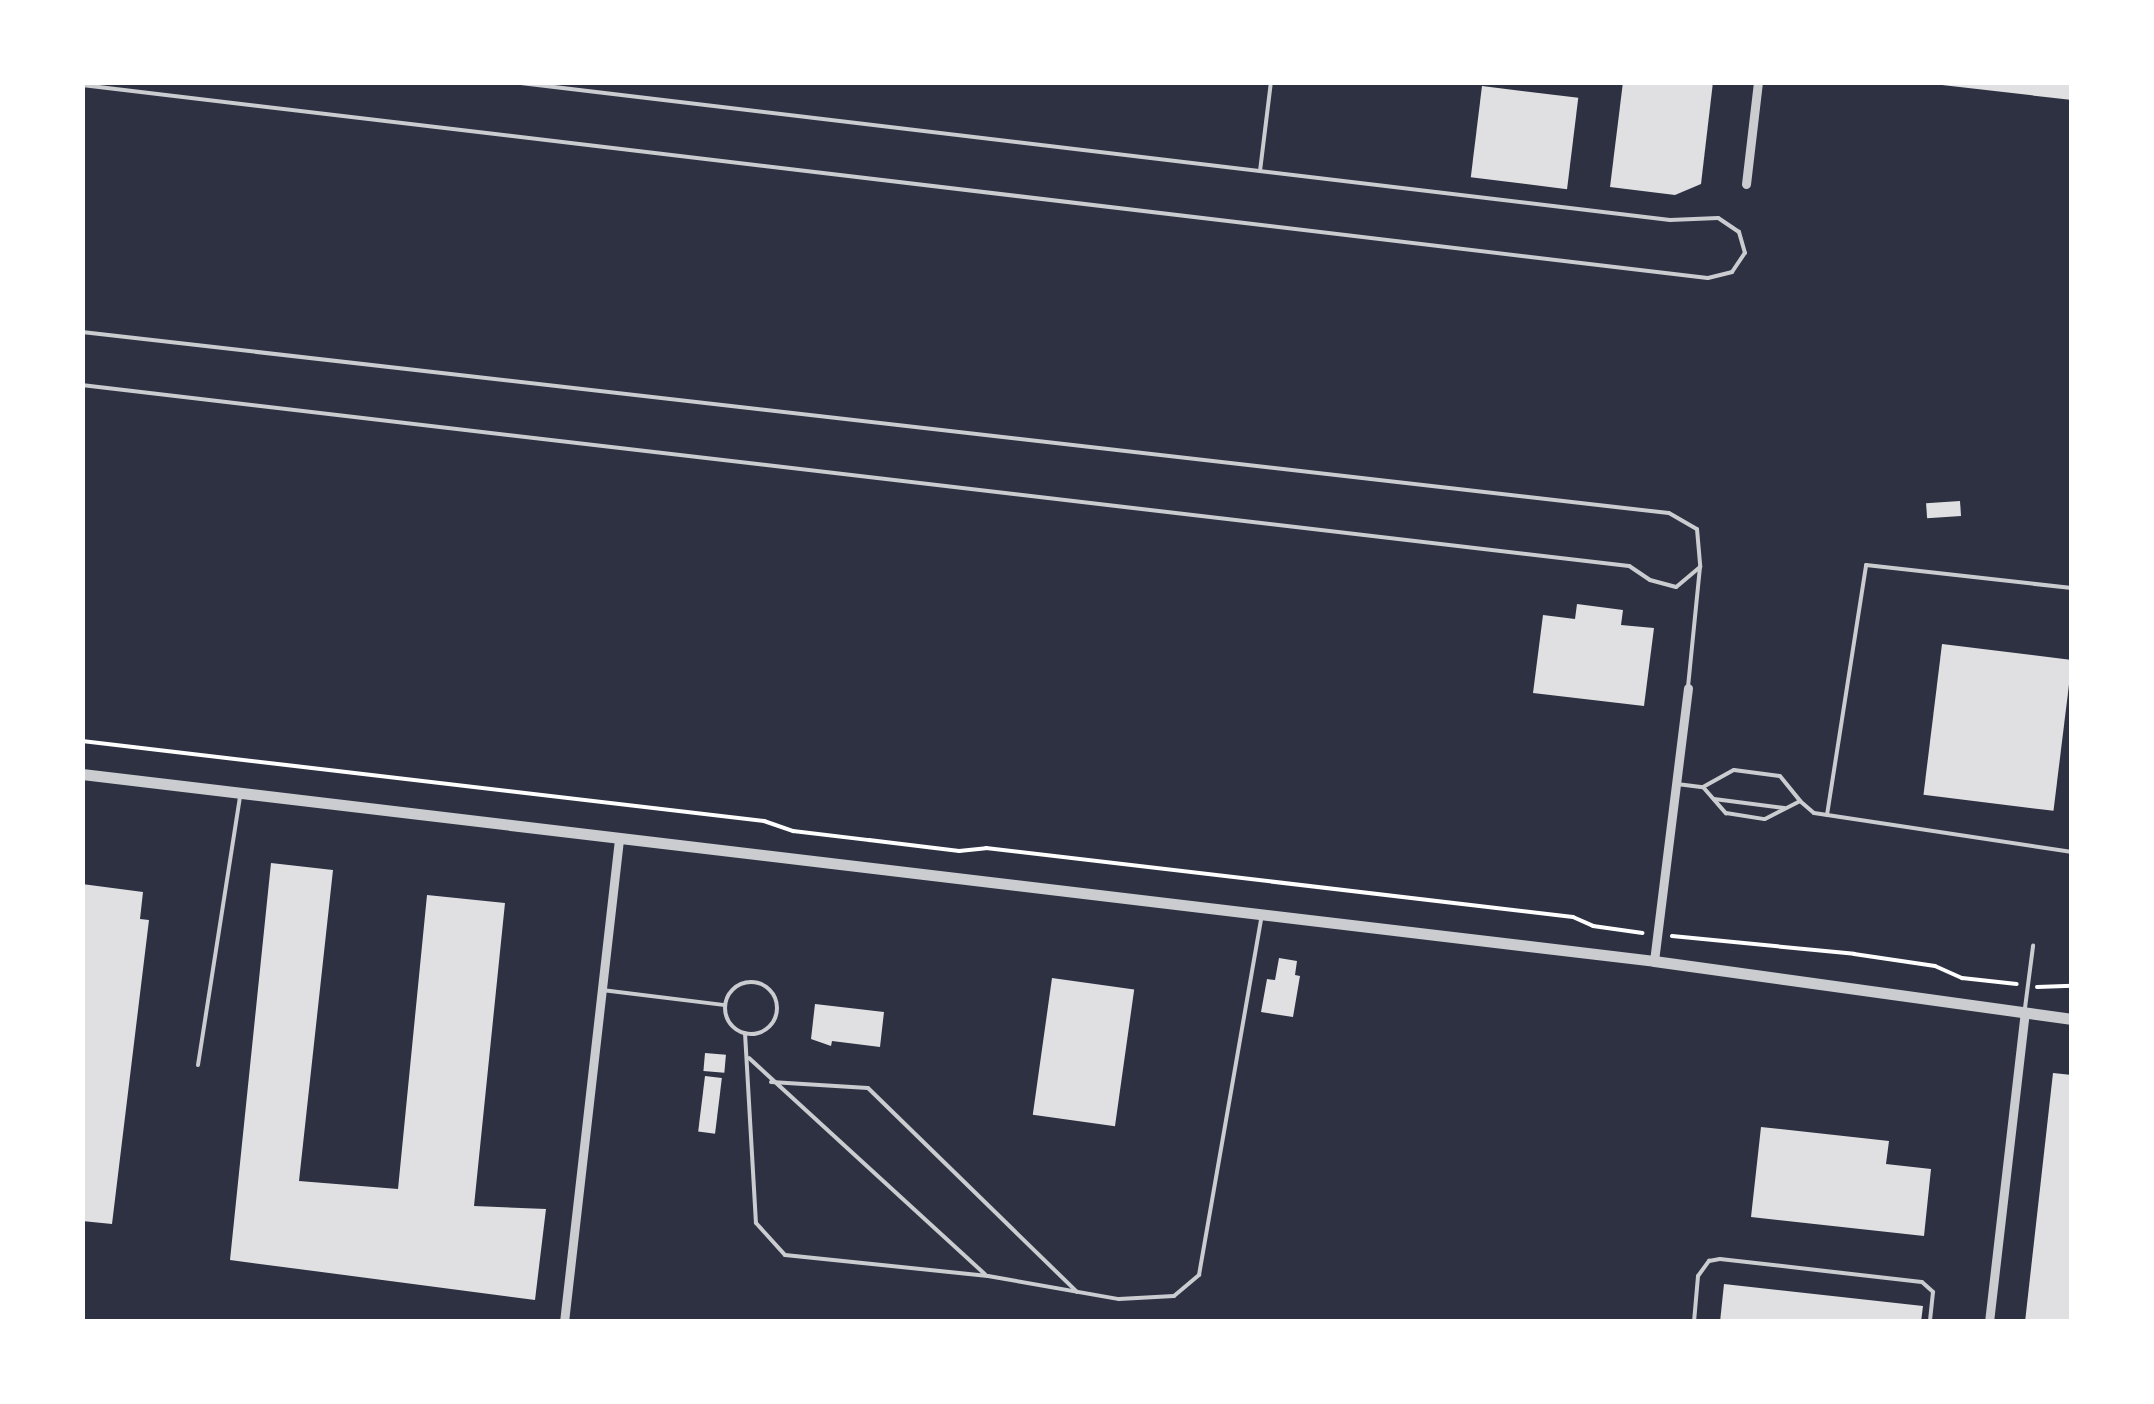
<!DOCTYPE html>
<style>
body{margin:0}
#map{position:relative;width:2154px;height:1404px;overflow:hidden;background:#2d3142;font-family:Commissioner,sans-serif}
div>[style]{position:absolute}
.building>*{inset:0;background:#e0e0e3;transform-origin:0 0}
.path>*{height:4px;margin:-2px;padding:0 2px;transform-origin:2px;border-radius:2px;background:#fff}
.service>*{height:4px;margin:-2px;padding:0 2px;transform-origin:2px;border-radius:2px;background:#caccd0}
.service>.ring{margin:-2px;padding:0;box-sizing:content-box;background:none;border:4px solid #caccd0;border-radius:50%}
.minor>*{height:9px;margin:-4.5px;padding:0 4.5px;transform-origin:4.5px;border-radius:4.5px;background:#caccd0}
.tertiary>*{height:11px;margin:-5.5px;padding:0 5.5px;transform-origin:5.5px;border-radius:5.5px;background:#caccd0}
span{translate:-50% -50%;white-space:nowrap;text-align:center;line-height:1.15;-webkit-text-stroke:9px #fff;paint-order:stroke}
.frame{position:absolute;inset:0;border:85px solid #fff;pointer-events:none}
</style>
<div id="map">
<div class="building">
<div style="clip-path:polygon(1623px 82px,1713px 82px,1701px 184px,1675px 195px,1610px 187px)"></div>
<div style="clip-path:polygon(1942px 82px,2072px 82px,2072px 100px,1942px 85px)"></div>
<div style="left:1482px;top:86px;width:97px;height:92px;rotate:7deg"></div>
<div style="left:1960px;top:501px;width:15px;height:34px;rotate:86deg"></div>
<div style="clip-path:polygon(1577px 604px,1623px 610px,1621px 625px,1654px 628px,1644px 706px,1533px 693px,1543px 615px,1575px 619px)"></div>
<div style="left:1942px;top:644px;width:131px;height:152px;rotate:7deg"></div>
<div style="clip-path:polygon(271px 863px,333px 870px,299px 1181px,398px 1189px,427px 895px,505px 903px,474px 1206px,546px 1209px,535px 1300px,230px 1260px)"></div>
<div style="clip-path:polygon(82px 884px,143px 892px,140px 919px,149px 920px,112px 1224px,82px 1221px)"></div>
<div style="clip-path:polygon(1279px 958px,1297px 961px,1295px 975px,1300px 976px,1293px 1017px,1261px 1012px,1267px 979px,1275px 980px)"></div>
<div style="left:1052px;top:978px;width:83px;height:138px;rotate:8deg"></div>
<div style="clip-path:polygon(815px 1004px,884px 1012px,880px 1047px,832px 1041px,831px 1046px,811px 1039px)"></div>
<div style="left:705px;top:1053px;width:21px;height:18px;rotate:5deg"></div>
<div style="clip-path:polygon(2053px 1073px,2072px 1075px,2072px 1322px,2025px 1322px)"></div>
<div style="left:705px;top:1076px;width:17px;height:56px;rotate:7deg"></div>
<div style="clip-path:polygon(1761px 1127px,1889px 1141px,1886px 1164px,1931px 1169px,1924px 1236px,1751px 1217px)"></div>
<div style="clip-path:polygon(1724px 1284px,1923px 1306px,1921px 1322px,1720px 1322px)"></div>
</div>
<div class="path">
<div style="left:82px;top:741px;width:687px;rotate:6.69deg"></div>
<div style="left:764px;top:821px;width:31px;rotate:19deg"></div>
<div style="left:793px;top:831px;width:77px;rotate:6.8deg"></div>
<div style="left:869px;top:840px;width:91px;rotate:7deg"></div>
<div style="left:959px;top:851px;width:27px;rotate:-6deg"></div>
<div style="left:986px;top:848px;width:591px;rotate:6.7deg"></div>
<div style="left:1573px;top:917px;width:22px;rotate:24deg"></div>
<div style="left:1593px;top:926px;width:50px;rotate:8deg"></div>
<div style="left:1672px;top:936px;width:183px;rotate:5.6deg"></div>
<div style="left:1854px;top:954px;width:82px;rotate:8.4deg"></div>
<div style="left:1935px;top:966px;width:30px;rotate:24deg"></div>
<div style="left:1962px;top:978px;width:55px;rotate:6.2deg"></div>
<div style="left:2037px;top:987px;width:35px;rotate:-2deg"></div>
</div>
<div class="service">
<div style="left:82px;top:85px;width:1637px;rotate:6.77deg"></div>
<div style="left:1708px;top:278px;width:25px;rotate:-14deg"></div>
<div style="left:1732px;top:272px;width:23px;rotate:-56deg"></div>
<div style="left:1745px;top:253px;width:22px;rotate:-106deg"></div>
<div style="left:1739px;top:232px;width:25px;rotate:-146deg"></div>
<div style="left:1718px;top:218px;width:48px;rotate:177.6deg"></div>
<div style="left:1670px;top:220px;width:1166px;rotate:-173.2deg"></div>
<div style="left:1260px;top:171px;width:90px;rotate:-83deg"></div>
<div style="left:82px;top:332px;width:1597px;rotate:6.51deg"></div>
<div style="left:1669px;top:513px;width:32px;rotate:30deg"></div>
<div style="left:1697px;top:529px;width:38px;rotate:85deg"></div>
<div style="left:1700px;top:567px;width:31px;rotate:140deg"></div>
<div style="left:1676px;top:587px;width:27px;rotate:-165deg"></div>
<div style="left:1650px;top:580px;width:25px;rotate:-146deg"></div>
<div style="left:1629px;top:566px;width:1558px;rotate:-173.33deg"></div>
<div style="left:1688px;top:687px;width:121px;rotate:-84.3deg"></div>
<div style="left:1677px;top:784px;width:26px;rotate:7deg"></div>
<div style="left:1703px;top:787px;width:35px;rotate:49deg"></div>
<div style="left:1726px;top:813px;width:39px;rotate:9deg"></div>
<div style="left:1765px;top:819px;width:39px;rotate:-27deg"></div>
<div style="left:1800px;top:801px;width:18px;rotate:41deg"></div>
<div style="left:1814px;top:813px;width:261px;rotate:8.6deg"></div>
<div style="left:1703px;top:787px;width:35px;rotate:-29deg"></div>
<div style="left:1734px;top:770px;width:46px;rotate:7.4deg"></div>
<div style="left:1780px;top:776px;width:32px;rotate:51deg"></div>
<div style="left:1714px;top:799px;width:71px;rotate:7.3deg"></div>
<div style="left:1827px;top:815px;width:253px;rotate:-81.1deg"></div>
<div style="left:1866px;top:565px;width:207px;rotate:6.4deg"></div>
<div class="ring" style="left:725px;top:982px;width:48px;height:48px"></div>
<div style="left:602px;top:990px;width:124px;rotate:7deg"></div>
<div style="left:2025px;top:1008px;width:63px;rotate:-82.6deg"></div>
<div style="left:745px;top:1033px;width:190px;rotate:86.7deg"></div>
<div style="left:756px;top:1223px;width:43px;rotate:47.8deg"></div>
<div style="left:785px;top:1255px;width:204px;rotate:5.9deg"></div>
<div style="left:988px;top:1276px;width:133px;rotate:10deg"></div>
<div style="left:1119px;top:1299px;width:55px;rotate:-3.1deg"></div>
<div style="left:1174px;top:1296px;width:33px;rotate:-40deg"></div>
<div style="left:1199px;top:1275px;width:362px;rotate:-80.1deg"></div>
<div style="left:749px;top:1058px;width:320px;rotate:42.5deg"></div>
<div style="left:198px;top:1065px;width:271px;rotate:-81.1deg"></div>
<div style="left:771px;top:1082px;width:97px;rotate:3.5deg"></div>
<div style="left:868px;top:1088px;width:292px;rotate:44.3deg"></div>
<div style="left:1694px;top:1322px;width:46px;rotate:-85deg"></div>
<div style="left:1698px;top:1276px;width:19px;rotate:-54deg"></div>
<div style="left:1709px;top:1261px;width:11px;rotate:-10deg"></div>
<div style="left:1720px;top:1259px;width:203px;rotate:6.5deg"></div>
<div style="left:1922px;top:1282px;width:15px;rotate:42deg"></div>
<div style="left:1933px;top:1292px;width:30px;rotate:96deg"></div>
</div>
<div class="minor">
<div style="left:1746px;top:184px;width:103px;rotate:-83.3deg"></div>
<div style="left:1654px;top:961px;width:275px;rotate:-82.9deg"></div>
<div style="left:564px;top:1322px;width:487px;rotate:-83.5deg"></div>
<div style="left:1989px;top:1322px;width:311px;rotate:-83.4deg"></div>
</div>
<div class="tertiary">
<div style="left:82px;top:774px;width:1583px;rotate:6.78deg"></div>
<div style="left:1654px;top:961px;width:422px;rotate:7.9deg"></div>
</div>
<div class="frame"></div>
</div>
